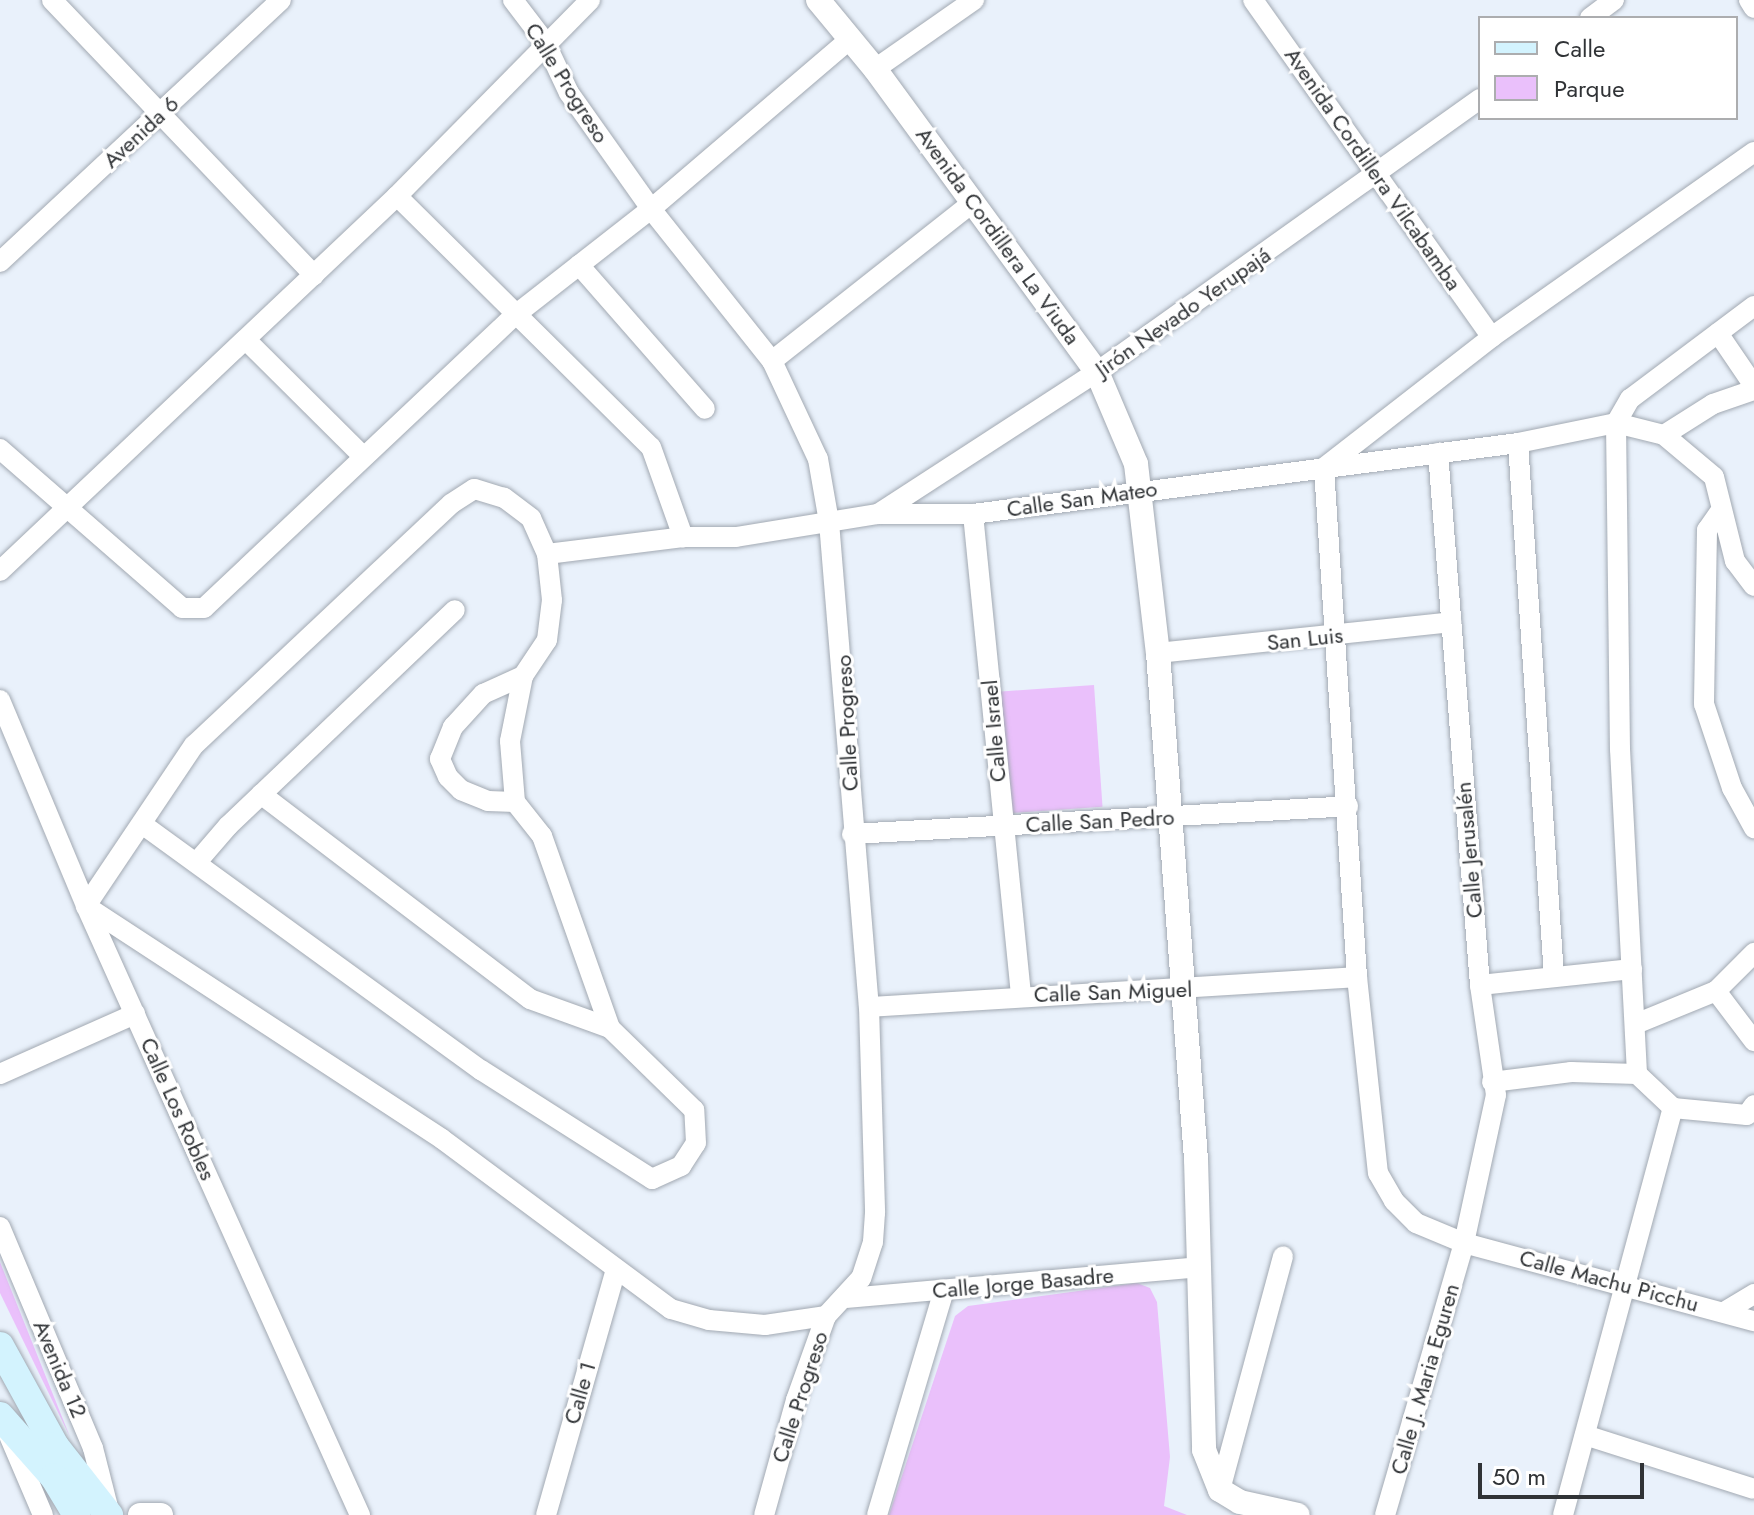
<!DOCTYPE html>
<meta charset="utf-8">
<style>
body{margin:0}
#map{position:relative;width:1754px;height:1515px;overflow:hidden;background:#e9f1fb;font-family:Jost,sans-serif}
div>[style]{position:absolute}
.green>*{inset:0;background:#eac0fb;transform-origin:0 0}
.roads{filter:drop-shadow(0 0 2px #a2a9b2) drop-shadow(0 0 2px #a2a9b2)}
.minor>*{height:20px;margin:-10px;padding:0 10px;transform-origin:10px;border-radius:10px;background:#fff}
.tertiary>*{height:24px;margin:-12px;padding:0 12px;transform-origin:12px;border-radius:12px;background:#fff}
.secondary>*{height:28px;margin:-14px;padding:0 14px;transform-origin:14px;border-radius:14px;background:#d3f3fe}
span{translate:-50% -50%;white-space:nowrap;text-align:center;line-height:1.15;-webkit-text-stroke:6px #fff;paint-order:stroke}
.street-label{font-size:22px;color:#303336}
.legend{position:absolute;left:1478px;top:16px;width:260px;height:104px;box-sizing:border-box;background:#fff;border:2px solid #acadaf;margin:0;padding:10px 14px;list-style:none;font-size:24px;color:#303336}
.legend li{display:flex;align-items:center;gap:16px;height:40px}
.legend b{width:40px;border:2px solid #acadaf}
.scale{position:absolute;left:1478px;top:1463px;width:166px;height:36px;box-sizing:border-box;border:4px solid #303336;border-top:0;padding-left:10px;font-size:24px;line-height:28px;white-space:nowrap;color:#303336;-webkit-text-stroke:6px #fff;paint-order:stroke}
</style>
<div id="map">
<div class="green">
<div style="left:1094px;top:685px;width:122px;height:96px;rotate:86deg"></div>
<div style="clip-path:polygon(0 1262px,70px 1437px,0 1293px)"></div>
<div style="clip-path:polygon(1137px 1283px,1150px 1288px,1157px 1302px,1170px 1457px,1164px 1506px,1187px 1515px,889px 1515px,955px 1316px,968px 1306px)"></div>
</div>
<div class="roads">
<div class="minor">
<div style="left:52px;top:0;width:380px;rotate:46.4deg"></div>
<div style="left:513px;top:0;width:53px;rotate:52.7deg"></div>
<div style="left:545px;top:42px;width:56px;rotate:64.8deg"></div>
<div style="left:569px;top:93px;width:142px;rotate:54.7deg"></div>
<div style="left:651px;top:209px;width:194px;rotate:51.5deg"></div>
<div style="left:772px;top:361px;width:108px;rotate:64.9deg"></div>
<div style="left:818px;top:459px;width:64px;rotate:80.1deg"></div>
<div style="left:829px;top:522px;width:487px;rotate:85.3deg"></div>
<div style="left:869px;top:1007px;width:206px;rotate:88.3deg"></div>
<div style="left:875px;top:1213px;width:29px;rotate:94deg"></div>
<div style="left:873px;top:1242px;width:38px;rotate:108deg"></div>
<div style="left:861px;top:1278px;width:52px;rotate:132.6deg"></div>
<div style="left:826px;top:1316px;width:89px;rotate:109.7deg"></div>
<div style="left:796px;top:1400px;width:119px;rotate:105.5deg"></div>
<div style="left:1253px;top:0;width:413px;rotate:54.7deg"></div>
<div style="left:1749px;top:0;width:9px;rotate:58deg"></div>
<div style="left:1590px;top:18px;width:30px;rotate:-37deg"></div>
<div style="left:875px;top:69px;width:121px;rotate:-34.9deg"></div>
<div style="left:1754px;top:152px;width:321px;rotate:144.8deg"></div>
<div style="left:1492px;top:337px;width:213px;rotate:142.1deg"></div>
<div style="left:1324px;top:468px;width:510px;rotate:86.29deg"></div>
<div style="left:1357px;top:977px;width:197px;rotate:83.9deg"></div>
<div style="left:1378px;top:1173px;width:32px;rotate:60deg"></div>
<div style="left:1394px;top:1201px;width:31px;rotate:45deg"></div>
<div style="left:1416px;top:1223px;width:52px;rotate:22.6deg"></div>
<div style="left:1464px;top:1243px;width:300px;rotate:15.1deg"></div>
<div style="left:397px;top:196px;width:357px;rotate:44.7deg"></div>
<div style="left:651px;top:447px;width:96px;rotate:70.4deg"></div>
<div style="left:0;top:262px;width:384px;rotate:-43deg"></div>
<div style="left:579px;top:265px;width:191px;rotate:48.8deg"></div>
<div style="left:1718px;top:333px;width:64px;rotate:55.8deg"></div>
<div style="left:246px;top:340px;width:165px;rotate:44.8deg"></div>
<div style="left:772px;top:361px;width:256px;rotate:-38.3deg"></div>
<div style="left:1616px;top:423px;width:326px;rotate:89.3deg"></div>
<div style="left:1620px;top:749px;width:325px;rotate:87deg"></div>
<div style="left:1637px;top:1074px;width:50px;rotate:43.4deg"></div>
<div style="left:1673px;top:1108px;width:74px;rotate:5.4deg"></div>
<div style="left:1747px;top:1115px;width:12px;rotate:-55deg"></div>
<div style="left:1616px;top:423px;width:28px;rotate:-60deg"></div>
<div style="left:1630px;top:399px;width:155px;rotate:-36.9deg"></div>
<div style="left:1664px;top:435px;width:58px;rotate:-32.3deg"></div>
<div style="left:1713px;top:404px;width:43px;rotate:-18.9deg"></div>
<div style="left:1518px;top:443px;width:534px;rotate:86.14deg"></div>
<div style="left:0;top:449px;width:242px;rotate:41.1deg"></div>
<div style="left:182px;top:608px;width:22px"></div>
<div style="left:204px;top:608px;width:426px;rotate:-43.3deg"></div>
<div style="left:514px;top:316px;width:174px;rotate:-38deg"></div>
<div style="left:651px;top:209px;width:262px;rotate:-40.5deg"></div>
<div style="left:1719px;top:513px;width:21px;rotate:125deg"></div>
<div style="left:1707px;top:530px;width:174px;rotate:91deg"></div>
<div style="left:1704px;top:704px;width:89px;rotate:71.6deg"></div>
<div style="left:1732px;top:788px;width:46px;rotate:61.2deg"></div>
<div style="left:878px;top:514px;width:261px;rotate:-33deg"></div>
<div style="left:1097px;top:372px;width:470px;rotate:-35.5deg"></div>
<div style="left:973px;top:514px;width:483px;rotate:84.3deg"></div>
<div style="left:547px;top:554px;width:137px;rotate:-7.1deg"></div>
<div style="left:683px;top:537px;width:53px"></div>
<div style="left:736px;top:537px;width:144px;rotate:-9.2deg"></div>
<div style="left:878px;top:514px;width:95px"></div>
<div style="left:973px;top:514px;width:550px;rotate:-7.42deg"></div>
<div style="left:1518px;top:443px;width:100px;rotate:-11.5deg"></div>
<div style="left:1616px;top:423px;width:49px;rotate:14deg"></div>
<div style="left:1664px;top:435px;width:65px;rotate:40deg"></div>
<div style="left:1714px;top:477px;width:87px;rotate:76deg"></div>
<div style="left:1735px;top:561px;width:31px;rotate:53deg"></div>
<div style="left:0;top:571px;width:546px;rotate:-43.37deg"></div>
<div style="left:397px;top:196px;width:275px;rotate:-45.4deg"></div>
<div style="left:1158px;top:653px;width:295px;rotate:-6deg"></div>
<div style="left:0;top:700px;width:223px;rotate:67.3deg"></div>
<div style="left:86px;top:906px;width:668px;rotate:65.78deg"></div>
<div style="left:515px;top:802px;width:61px;rotate:-94.7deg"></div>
<div style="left:510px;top:741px;width:66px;rotate:-78.7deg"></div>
<div style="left:142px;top:824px;width:419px;rotate:36deg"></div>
<div style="left:481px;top:1070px;width:203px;rotate:32.5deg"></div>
<div style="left:652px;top:1179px;width:32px;rotate:-24deg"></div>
<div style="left:681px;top:1166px;width:27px;rotate:-57deg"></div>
<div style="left:696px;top:1143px;width:33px;rotate:-93deg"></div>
<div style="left:694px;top:1110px;width:117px;rotate:-135.7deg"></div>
<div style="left:610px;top:1028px;width:85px;rotate:-160.1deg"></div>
<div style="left:530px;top:999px;width:338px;rotate:-142.7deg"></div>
<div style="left:852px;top:834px;width:497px;rotate:-3.2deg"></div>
<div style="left:197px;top:862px;width:48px;rotate:-49.3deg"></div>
<div style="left:228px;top:826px;width:313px;rotate:-43.6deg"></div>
<div style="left:1480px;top:985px;width:153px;rotate:-6deg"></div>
<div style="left:1716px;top:991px;width:63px;rotate:52.8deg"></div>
<div style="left:869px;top:1007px;width:489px;rotate:-3.5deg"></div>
<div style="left:1638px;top:1023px;width:84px;rotate:-22.3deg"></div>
<div style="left:1716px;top:991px;width:54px;rotate:-45deg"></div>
<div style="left:610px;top:1028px;width:204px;rotate:-109.5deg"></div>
<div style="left:542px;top:836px;width:43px;rotate:-128.5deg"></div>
<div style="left:515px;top:802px;width:27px;rotate:-178deg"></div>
<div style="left:488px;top:801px;width:29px;rotate:-158deg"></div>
<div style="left:461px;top:790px;width:18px;rotate:-135deg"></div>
<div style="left:448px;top:777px;width:20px;rotate:-114deg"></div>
<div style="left:440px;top:759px;width:35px;rotate:-68deg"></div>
<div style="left:453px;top:727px;width:45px;rotate:-47.7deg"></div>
<div style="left:483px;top:694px;width:44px;rotate:-24.2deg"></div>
<div style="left:523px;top:676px;width:43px;rotate:-56.3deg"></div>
<div style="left:547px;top:640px;width:40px;rotate:-82.9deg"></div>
<div style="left:552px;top:600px;width:46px;rotate:-96.2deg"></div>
<div style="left:547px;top:554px;width:39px;rotate:-114deg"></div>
<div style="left:531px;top:518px;width:34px;rotate:-143deg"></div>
<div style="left:504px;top:498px;width:31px;rotate:-163deg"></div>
<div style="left:474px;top:489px;width:27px;rotate:147deg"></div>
<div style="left:451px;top:504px;width:352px;rotate:136.8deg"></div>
<div style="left:194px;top:745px;width:194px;rotate:123.9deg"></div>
<div style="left:86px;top:906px;width:425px;rotate:33.2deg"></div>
<div style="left:442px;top:1139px;width:285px;rotate:36.6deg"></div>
<div style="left:671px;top:1309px;width:40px;rotate:16deg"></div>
<div style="left:709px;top:1320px;width:56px;rotate:5.1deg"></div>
<div style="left:765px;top:1325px;width:62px;rotate:-8.4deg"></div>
<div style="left:0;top:1074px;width:148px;rotate:-24deg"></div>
<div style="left:1492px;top:1082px;width:80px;rotate:-7.2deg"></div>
<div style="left:1571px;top:1072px;width:66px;rotate:1.7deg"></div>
<div style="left:0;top:1227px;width:240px;rotate:67.2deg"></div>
<div style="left:93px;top:1448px;width:61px;rotate:75.7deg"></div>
<div style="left:847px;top:1298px;width:354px;rotate:-5deg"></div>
<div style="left:1724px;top:1312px;width:35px;rotate:-31deg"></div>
<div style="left:8px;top:1433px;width:89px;rotate:66.9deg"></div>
<div style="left:1585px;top:1435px;width:177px;rotate:17.7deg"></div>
<div style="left:1220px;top:1490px;width:242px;rotate:-74.9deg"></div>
<div style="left:546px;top:1515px;width:253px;rotate:-74.1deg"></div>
<div style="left:877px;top:1515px;width:235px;rotate:-73.4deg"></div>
<div style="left:1385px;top:1515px;width:283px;rotate:-73.8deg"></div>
<div style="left:1464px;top:1243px;width:151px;rotate:-77.8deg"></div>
<div style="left:1496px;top:1095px;width:111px;rotate:-98.3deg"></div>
<div style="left:1480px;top:985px;width:534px;rotate:-94.51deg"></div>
<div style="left:1563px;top:1515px;width:422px;rotate:-74.9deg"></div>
</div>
<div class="tertiary">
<div style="left:818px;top:0;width:89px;rotate:50.4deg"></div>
<div style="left:875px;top:69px;width:376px;rotate:53.8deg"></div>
<div style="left:1097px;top:372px;width:100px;rotate:67deg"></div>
<div style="left:1136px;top:464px;width:190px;rotate:83.4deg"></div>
<div style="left:1158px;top:653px;width:507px;rotate:85.71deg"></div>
<div style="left:1196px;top:1159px;width:291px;rotate:88.4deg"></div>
<div style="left:1204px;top:1450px;width:43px;rotate:68.2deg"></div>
<div style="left:1220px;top:1490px;width:23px;rotate:31deg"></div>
<div style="left:1240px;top:1502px;width:59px;rotate:12.6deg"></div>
<div style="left:140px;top:1515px;width:21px"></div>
</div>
<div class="secondary">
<div style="left:0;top:1346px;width:114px;rotate:61.2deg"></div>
<div style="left:55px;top:1446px;width:88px;rotate:52deg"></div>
<div style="left:0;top:1416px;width:81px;rotate:48.5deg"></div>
<div style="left:54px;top:1477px;width:44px;rotate:58.8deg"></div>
</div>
</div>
<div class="street-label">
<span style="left:567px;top:83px;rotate:58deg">Calle Progreso</span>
<span style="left:141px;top:132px;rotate:-43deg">Avenida 6</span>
<span style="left:1373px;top:169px;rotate:55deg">Avenida Cordillera Vilcabamba</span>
<span style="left:998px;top:236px;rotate:54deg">Avenida Cordillera La Viuda</span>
<span style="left:1183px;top:312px;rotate:-35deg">Jirón Nevado Yerupajá</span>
<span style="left:1082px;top:499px;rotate:-8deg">Calle San Mateo</span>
<span style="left:1305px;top:639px;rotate:-6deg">San Luis</span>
<span style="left:847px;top:723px;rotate:-93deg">Calle Progreso</span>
<span style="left:994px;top:731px;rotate:-95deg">Calle Israel</span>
<span style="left:1100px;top:821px;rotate:-3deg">Calle San Pedro</span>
<span style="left:1469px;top:850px;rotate:-95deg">Calle Jerusalén</span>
<span style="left:1113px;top:992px;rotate:-2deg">Calle San Miguel</span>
<span style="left:178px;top:1109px;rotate:66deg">Calle Los Robles</span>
<span style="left:1609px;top:1281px;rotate:15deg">Calle Machu Picchu</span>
<span style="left:1023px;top:1283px;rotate:-5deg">Calle Jorge Basadre</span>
<span style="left:60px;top:1369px;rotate:67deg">Avenida 12</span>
<span style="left:1425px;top:1379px;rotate:-74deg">Calle J. Maria Eguren</span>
<span style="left:580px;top:1393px;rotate:-74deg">Calle 1</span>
<span style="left:800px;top:1397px;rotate:-72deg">Calle Progreso</span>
</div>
<ul class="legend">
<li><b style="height:10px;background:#d3f3fe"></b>Calle</li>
<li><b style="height:22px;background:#eac0fb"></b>Parque</li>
</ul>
<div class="scale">50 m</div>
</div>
